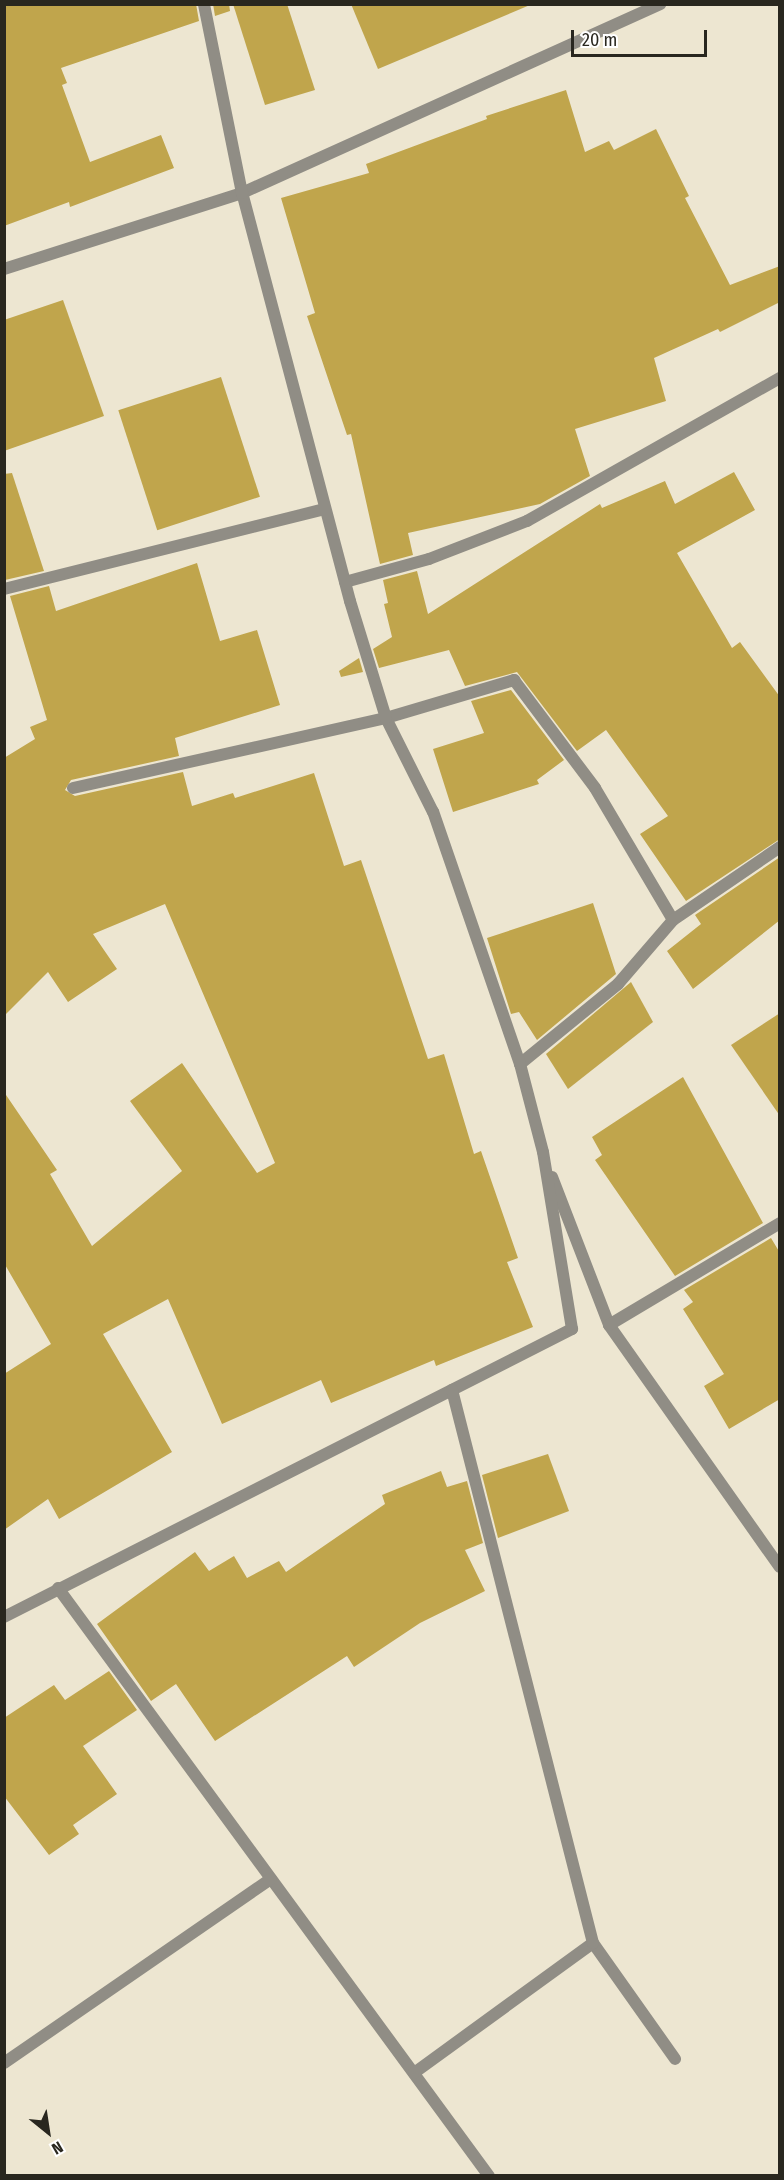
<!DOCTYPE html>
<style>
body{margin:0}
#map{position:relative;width:784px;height:2180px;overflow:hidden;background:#ede6d1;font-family:"Fira Sans Condensed",sans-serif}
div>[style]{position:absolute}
.building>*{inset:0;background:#c0a54c;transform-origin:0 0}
.street>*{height:12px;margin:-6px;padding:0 6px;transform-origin:6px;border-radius:6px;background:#908d85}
span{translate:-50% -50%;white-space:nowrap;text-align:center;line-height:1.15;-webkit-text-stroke:6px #fff;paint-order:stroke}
.frame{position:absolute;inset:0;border:6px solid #29271f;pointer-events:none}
.north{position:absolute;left:18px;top:2102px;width:60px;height:60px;-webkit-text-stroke:4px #fff;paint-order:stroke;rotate:150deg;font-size:16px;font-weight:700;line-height:24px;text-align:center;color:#29271f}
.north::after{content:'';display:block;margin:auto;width:21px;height:27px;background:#29271f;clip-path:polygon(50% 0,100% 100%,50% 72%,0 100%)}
.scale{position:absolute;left:571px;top:30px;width:136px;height:27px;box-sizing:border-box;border:3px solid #29271f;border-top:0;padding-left:8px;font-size:18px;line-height:21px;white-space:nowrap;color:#29271f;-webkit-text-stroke:4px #fff;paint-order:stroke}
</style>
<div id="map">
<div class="building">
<div style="clip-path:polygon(4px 4px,196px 4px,199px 21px,61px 68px,67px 83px,62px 85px,90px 162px,161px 135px,174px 168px,70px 207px,69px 202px,4px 226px)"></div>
<div style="clip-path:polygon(213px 4px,229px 4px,230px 11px,215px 16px)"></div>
<div style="clip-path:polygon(233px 4px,287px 4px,315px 90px,265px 105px)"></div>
<div style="clip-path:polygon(351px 4px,530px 4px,530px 5px,378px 69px)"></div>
<div style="clip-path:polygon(566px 90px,585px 152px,609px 141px,614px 150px,656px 129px,689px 196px,685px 198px,730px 285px,780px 266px,780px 302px,720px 332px,718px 329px,654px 358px,666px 401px,575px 429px,590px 476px,540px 504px,408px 533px,413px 555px,380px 564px,351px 434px,347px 435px,307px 316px,315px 313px,281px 198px,369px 173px,366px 164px,487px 119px,486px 116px)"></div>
<div style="clip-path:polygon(63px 300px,104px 416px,4px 451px,4px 320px)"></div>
<div style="left:221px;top:377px;width:126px;height:108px;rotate:72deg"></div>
<div style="clip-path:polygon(734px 472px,755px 510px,677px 553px,732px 648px,740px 642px,780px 697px,780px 839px,686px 901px,640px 834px,668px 816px,606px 730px,577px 751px,517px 672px,465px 686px,449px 650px,379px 668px,373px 649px,392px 637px,384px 604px,388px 603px,383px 580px,417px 571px,428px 614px,600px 504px,602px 508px,665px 481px,675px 504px)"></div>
<div style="clip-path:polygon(12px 473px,44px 571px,5px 580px,4px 474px)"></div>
<div style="clip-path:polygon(197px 563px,220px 641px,257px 630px,280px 705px,175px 738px,179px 756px,71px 780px,65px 790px,75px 796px,183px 772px,192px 806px,233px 793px,235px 798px,314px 773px,344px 866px,361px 860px,428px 1059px,444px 1054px,474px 1154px,481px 1151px,518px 1258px,507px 1262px,533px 1327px,436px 1366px,434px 1360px,331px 1403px,321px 1380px,222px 1424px,168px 1299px,103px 1334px,172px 1452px,59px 1519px,48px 1499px,4px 1530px,4px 1374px,51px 1344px,4px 1263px,4px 1092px,57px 1170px,50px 1174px,92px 1246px,182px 1171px,130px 1101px,182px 1063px,257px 1173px,275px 1163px,165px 904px,93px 934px,117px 969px,68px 1002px,48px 972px,4px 1016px,4px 758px,35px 739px,30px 727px,47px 720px,10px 596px,49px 586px,56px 611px)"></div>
<div style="clip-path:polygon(359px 658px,363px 672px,341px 677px,339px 671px)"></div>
<div style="clip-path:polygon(511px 690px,564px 760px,537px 780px,539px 784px,453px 812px,433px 749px,484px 733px,471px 701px)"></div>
<div style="clip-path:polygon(780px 857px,780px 920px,693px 989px,667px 951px,701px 924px,695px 915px)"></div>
<div style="clip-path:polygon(593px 903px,616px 974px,537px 1040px,519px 1012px,511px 1014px,487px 938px)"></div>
<div style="clip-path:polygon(631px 982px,653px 1022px,568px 1089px,546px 1054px)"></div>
<div style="clip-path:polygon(780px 1013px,780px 1116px,731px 1045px)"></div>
<div style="clip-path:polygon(683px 1077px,763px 1223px,675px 1276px,595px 1160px,602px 1155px,592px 1137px)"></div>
<div style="clip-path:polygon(771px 1238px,780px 1253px,780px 1399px,729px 1429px,704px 1386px,724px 1374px,683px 1309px,693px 1302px,684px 1290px)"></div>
<div style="clip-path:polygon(548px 1454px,569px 1511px,498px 1538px,482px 1475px)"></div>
<div style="clip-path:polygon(441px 1471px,447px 1487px,467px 1481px,483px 1543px,465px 1550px,485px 1591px,420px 1623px,354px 1667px,347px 1656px,215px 1741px,176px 1684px,151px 1701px,97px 1624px,195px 1552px,209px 1571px,234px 1556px,247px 1578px,279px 1561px,286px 1572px,385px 1504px,382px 1495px)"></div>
<div style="clip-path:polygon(109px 1671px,137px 1710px,83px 1746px,117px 1794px,73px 1825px,79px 1834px,49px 1855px,4px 1796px,4px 1718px,54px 1685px,65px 1700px)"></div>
</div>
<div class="street">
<div style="left:4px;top:269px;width:250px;rotate:-17.7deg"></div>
<div style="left:242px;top:193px;width:459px;rotate:-24.3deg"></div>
<div style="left:345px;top:582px;width:87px;rotate:-15.3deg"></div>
<div style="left:429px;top:559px;width:105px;rotate:-21.2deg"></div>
<div style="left:527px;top:521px;width:291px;rotate:-29.5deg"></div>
<div style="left:4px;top:589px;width:330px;rotate:-14deg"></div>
<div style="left:73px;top:788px;width:321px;rotate:-12.6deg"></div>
<div style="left:386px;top:718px;width:134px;rotate:-16.5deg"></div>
<div style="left:514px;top:680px;width:135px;rotate:53.1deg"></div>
<div style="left:595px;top:788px;width:153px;rotate:59.4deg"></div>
<div style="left:520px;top:1064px;width:127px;rotate:-39.2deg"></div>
<div style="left:618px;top:984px;width:84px;rotate:-49.3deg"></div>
<div style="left:673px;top:920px;width:130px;rotate:-34.3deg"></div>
<div style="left:552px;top:1177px;width:159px;rotate:68.9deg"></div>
<div style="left:609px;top:1325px;width:296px;rotate:54.8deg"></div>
<div style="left:609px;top:1325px;width:199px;rotate:-30.8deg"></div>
<div style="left:58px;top:1588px;width:729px;rotate:53.76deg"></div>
<div style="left:4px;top:1617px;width:637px;rotate:-26.89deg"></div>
<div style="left:572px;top:1329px;width:179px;rotate:-99.3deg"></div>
<div style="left:543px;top:1152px;width:91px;rotate:-104.6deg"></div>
<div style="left:520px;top:1064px;width:267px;rotate:-109deg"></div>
<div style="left:433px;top:812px;width:105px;rotate:-116.6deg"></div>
<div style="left:386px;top:718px;width:122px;rotate:-107.1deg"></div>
<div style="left:350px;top:601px;width:422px;rotate:-104.8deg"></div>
<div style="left:242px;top:193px;width:193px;rotate:-101.4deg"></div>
<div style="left:593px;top:1943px;width:142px;rotate:54.7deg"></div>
<div style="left:4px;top:2063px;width:324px;rotate:-34.6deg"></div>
<div style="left:414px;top:2073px;width:221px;rotate:-36deg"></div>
<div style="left:593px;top:1943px;width:571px;rotate:-104.3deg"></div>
</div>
<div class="frame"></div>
<div class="north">N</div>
<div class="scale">20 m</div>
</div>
